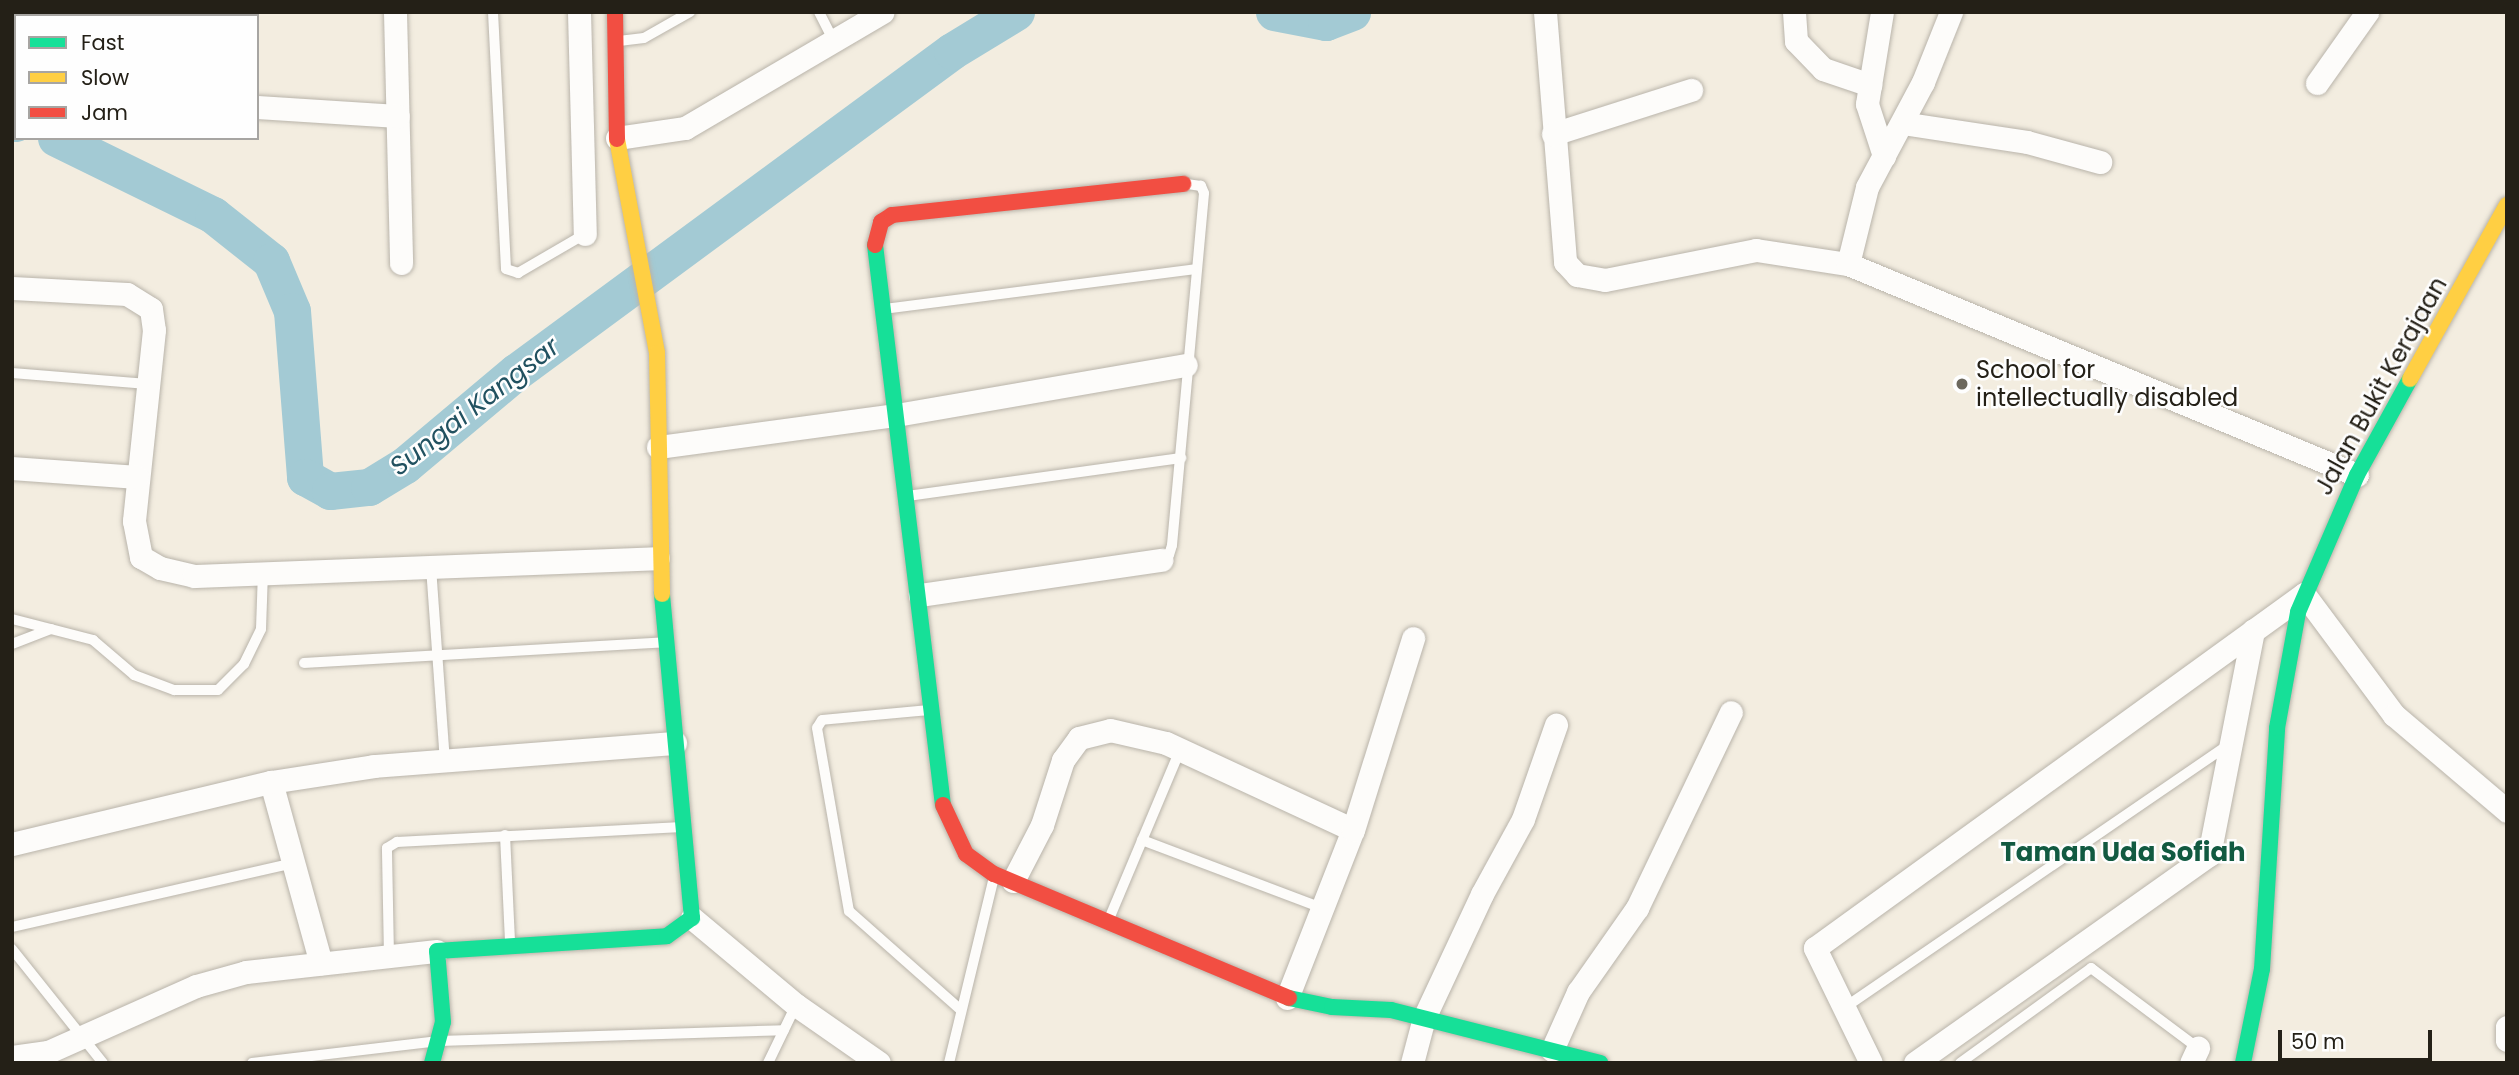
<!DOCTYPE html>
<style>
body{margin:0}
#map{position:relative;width:2519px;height:1075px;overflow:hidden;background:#f3ede0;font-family:Poppins,sans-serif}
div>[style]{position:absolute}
.river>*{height:37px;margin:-18.5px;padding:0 18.5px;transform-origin:18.5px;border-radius:18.5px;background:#a3cad4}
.roads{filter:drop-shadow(0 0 2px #b9b4aa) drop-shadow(0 0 2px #b9b4aa)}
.lane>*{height:10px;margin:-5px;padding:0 5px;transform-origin:5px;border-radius:5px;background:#fdfcfa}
.street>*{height:23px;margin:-11.5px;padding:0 11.5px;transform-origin:11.5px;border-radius:11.5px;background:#fdfcfa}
.fast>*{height:16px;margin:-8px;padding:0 8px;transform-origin:8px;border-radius:8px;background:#16e098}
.slow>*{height:16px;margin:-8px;padding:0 8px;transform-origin:8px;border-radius:8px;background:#ffcf43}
.jam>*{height:16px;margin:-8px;padding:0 8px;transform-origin:8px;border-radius:8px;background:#f24e42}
.dots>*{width:19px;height:19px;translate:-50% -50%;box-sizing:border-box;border:4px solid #fefefe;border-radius:50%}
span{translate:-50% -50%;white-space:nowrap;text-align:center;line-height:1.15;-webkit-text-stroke:5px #fefefe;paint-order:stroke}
.poi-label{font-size:24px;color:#242017}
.left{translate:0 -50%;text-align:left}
.street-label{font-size:24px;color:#242017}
.water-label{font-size:26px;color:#215160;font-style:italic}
.neighbourhood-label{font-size:26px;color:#125a41;font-weight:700}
.frame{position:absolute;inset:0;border:14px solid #242017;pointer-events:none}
.legend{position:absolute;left:14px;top:14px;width:245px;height:126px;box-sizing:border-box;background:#fefefe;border:2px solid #a7a5a2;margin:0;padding:9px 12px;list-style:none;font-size:21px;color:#242017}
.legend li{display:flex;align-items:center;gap:14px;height:35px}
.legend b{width:35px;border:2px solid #a7a5a2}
.scale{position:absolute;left:2278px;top:1030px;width:154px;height:32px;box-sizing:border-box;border:4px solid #242017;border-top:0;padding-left:9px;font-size:21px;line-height:24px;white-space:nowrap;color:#242017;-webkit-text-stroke:5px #fefefe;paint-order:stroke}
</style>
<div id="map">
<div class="river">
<div style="left:1274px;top:12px;width:53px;rotate:10.9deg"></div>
<div style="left:1326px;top:22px;width:28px;rotate:-21deg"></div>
<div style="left:12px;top:122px;width:4px;rotate:14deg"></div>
<div style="left:56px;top:138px;width:175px;rotate:26.1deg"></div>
<div style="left:213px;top:215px;width:74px;rotate:38.4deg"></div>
<div style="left:271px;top:261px;width:54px;rotate:67.2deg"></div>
<div style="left:292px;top:311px;width:167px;rotate:85.5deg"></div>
<div style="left:305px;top:477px;width:29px;rotate:29deg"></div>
<div style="left:330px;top:491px;width:39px;rotate:-6deg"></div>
<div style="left:369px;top:487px;width:42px;rotate:-31.4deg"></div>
<div style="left:405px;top:465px;width:145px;rotate:-40deg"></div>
<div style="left:516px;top:372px;width:541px;rotate:-36.36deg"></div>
<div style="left:952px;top:51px;width:75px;rotate:-31.4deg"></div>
</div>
<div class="roads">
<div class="lane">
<div style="left:493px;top:12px;width:257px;rotate:87.1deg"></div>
<div style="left:506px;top:269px;width:13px;rotate:18deg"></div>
<div style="left:518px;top:273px;width:78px;rotate:-30.2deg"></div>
<div style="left:819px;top:12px;width:33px;rotate:63deg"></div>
<div style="left:619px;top:41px;width:25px;rotate:-7deg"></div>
<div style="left:644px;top:38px;width:53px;rotate:-29.5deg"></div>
<div style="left:884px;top:309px;width:315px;rotate:-7.3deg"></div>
<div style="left:12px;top:373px;width:136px;rotate:4.6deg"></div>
<div style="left:907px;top:496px;width:277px;rotate:-7.9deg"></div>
<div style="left:1161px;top:560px;width:9px;rotate:-32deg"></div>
<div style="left:1169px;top:555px;width:10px;rotate:-73deg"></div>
<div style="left:1172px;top:545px;width:353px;rotate:-84.8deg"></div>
<div style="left:1204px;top:193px;width:8px;rotate:-113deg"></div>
<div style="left:1201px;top:186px;width:15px;rotate:-172deg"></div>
<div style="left:431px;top:567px;width:194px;rotate:85.9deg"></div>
<div style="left:12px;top:619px;width:84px;rotate:14.5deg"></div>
<div style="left:93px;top:640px;width:54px;rotate:40.5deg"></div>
<div style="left:134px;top:675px;width:43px;rotate:20.6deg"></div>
<div style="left:174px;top:690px;width:44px"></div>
<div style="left:218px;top:690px;width:37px;rotate:-45deg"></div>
<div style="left:244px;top:664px;width:39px;rotate:-64deg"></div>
<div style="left:261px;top:629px;width:56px;rotate:-88deg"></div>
<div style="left:12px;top:644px;width:42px;rotate:-21deg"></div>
<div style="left:304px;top:663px;width:361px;rotate:-3.3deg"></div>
<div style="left:929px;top:710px;width:107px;rotate:174.7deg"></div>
<div style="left:822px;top:720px;width:9px;rotate:122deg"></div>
<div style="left:817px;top:728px;width:186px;rotate:80.1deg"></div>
<div style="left:849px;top:911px;width:149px;rotate:41.5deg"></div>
<div style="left:505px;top:835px;width:105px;rotate:87.3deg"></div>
<div style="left:1142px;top:840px;width:192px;rotate:20.7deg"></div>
<div style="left:1109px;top:919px;width:183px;rotate:-67.2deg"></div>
<div style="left:12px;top:927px;width:289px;rotate:-12.8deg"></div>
<div style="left:12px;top:949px;width:146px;rotate:51.4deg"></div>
<div style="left:389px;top:956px;width:108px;rotate:-91.1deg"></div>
<div style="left:387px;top:848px;width:12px;rotate:-31deg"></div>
<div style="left:397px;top:842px;width:285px;rotate:-3deg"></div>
<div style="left:1844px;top:1008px;width:467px;rotate:-34.4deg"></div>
<div style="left:252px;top:1063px;width:188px;rotate:-6.7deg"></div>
<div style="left:439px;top:1041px;width:345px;rotate:-1.8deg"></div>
<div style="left:768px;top:1063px;width:64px;rotate:-64.2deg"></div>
<div style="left:949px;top:1063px;width:191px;rotate:-76.4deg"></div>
<div style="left:1960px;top:1063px;width:162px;rotate:-35.9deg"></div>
<div style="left:2091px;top:968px;width:134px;rotate:36.8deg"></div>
</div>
<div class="street">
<div style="left:395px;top:12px;width:251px;rotate:88.6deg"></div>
<div style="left:579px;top:12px;width:222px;rotate:88.5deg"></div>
<div style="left:1545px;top:12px;width:251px;rotate:85.4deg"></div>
<div style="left:1565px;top:262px;width:18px;rotate:47deg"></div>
<div style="left:1577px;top:275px;width:28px;rotate:10deg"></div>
<div style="left:1605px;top:280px;width:154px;rotate:-11.2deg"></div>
<div style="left:1756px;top:250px;width:93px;rotate:8.7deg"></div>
<div style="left:1848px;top:264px;width:551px;rotate:22.52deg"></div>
<div style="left:1794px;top:12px;width:29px;rotate:86deg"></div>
<div style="left:1796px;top:41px;width:39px;rotate:46deg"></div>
<div style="left:1823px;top:69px;width:50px;rotate:18.8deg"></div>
<div style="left:1882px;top:12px;width:93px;rotate:99.3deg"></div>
<div style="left:1867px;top:104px;width:55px;rotate:71.9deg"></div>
<div style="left:2317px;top:83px;width:87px;rotate:-54.8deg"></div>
<div style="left:257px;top:107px;width:141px;rotate:3.7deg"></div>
<div style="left:1902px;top:123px;width:126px;rotate:8.6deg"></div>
<div style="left:2027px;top:142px;width:76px;rotate:15.3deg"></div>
<div style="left:1553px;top:134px;width:145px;rotate:-17.7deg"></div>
<div style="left:617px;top:138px;width:69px;rotate:-8.4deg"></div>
<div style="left:685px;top:128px;width:229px;rotate:-30.4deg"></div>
<div style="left:1848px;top:264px;width:79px;rotate:-76.1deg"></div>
<div style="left:1867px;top:187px;width:119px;rotate:-61.9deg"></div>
<div style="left:1923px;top:82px;width:75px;rotate:-68.2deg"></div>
<div style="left:12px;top:288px;width:115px;rotate:3deg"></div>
<div style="left:127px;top:294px;width:28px;rotate:32deg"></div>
<div style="left:151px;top:309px;width:21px;rotate:82deg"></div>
<div style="left:154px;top:330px;width:192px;rotate:96deg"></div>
<div style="left:134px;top:521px;width:37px;rotate:79deg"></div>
<div style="left:141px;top:557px;width:22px;rotate:30deg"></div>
<div style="left:160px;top:568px;width:35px;rotate:13deg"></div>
<div style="left:194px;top:576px;width:464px;rotate:-2.2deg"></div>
<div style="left:658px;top:447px;width:240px;rotate:-7.7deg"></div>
<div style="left:896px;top:415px;width:294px;rotate:-9.8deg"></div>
<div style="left:12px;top:468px;width:125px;rotate:4.1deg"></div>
<div style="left:920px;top:595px;width:244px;rotate:-8.3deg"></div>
<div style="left:271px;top:782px;width:188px;rotate:74.6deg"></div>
<div style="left:12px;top:844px;width:266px;rotate:-13.5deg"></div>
<div style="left:271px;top:782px;width:104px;rotate:-8.8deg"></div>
<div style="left:374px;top:766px;width:302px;rotate:-4.4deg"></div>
<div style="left:1013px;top:881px;width:63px;rotate:-62.6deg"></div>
<div style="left:1042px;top:825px;width:68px;rotate:-72.1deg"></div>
<div style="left:1063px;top:760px;width:27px;rotate:-54deg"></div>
<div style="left:1079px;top:738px;width:32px;rotate:-14deg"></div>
<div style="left:1110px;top:730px;width:57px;rotate:13.1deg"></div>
<div style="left:1166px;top:743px;width:206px;rotate:24.9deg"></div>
<div style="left:692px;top:918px;width:136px;rotate:39.9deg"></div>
<div style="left:796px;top:1005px;width:101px;rotate:34.9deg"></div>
<div style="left:1287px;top:998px;width:180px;rotate:-68.6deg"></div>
<div style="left:1353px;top:830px;width:201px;rotate:-72.6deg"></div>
<div style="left:2507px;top:1027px;width:13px;rotate:90deg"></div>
<div style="left:1552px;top:1050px;width:64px;rotate:-65.9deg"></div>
<div style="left:1578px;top:992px;width:103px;rotate:-54.9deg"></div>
<div style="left:1637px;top:908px;width:217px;rotate:-64.4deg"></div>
<div style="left:12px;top:1057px;width:36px;rotate:-8deg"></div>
<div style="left:48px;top:1052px;width:162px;rotate:-24deg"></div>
<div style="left:196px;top:986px;width:52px;rotate:-15.6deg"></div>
<div style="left:246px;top:972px;width:192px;rotate:-6.3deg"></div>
<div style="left:1412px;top:1063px;width:47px;rotate:-75.1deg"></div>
<div style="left:1424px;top:1018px;width:137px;rotate:-64.9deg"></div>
<div style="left:1482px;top:894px;width:85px;rotate:-61.3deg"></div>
<div style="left:1523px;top:819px;width:100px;rotate:-70.7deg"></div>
<div style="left:1871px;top:1063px;width:128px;rotate:-116deg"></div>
<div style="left:1815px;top:948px;width:604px;rotate:-35.9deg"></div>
<div style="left:2304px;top:594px;width:151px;rotate:53.4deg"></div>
<div style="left:2394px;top:715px;width:148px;rotate:40.3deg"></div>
<div style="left:1915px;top:1063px;width:360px;rotate:-35.3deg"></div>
<div style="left:2209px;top:855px;width:229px;rotate:-78.9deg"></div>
<div style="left:2191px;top:1063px;width:17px;rotate:-65deg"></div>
</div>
<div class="fast">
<div style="left:875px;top:245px;width:564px;rotate:83.08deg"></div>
<div style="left:1289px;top:998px;width:44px;rotate:11.8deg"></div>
<div style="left:1332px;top:1007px;width:59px;rotate:2.9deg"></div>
<div style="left:1391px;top:1010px;width:216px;rotate:14.2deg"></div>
<div style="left:432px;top:1063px;width:42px;rotate:-75deg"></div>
<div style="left:443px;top:1022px;width:71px;rotate:-94.8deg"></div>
<div style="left:437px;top:951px;width:230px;rotate:-3.7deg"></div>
<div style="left:667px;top:936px;width:31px;rotate:-36deg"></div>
<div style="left:692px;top:918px;width:325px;rotate:-95.3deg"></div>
<div style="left:2243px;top:1063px;width:96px;rotate:-78.6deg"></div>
<div style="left:2262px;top:969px;width:241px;rotate:-86.4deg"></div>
<div style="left:2277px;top:728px;width:118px;rotate:-79.7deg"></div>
<div style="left:2298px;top:612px;width:149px;rotate:-66.7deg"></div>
<div style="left:2357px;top:475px;width:110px;rotate:-61.1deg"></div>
</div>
<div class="slow">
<div style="left:617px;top:139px;width:218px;rotate:79.4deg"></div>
<div style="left:657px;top:353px;width:241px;rotate:88.8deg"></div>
<div style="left:2410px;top:379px;width:199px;rotate:-60.9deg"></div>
</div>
<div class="jam">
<div style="left:615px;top:12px;width:127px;rotate:89.1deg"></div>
<div style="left:875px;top:245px;width:24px;rotate:-75deg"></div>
<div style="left:881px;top:222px;width:13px;rotate:-32deg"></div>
<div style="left:892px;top:215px;width:293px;rotate:-6.1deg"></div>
<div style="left:943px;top:805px;width:54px;rotate:64.9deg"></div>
<div style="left:966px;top:854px;width:34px;rotate:36deg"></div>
<div style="left:994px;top:874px;width:320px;rotate:22.8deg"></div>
</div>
</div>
<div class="dots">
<div style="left:1962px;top:384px;background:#6c685d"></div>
</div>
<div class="poi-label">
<span class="left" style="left:1976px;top:384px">School for<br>intellectually disabled</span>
</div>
<div class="street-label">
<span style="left:2381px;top:386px;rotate:-61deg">Jalan Bukit Kerajaan</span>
</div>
<div class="water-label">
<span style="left:475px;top:407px;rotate:-38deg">Sungai Kangsar</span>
</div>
<div class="neighbourhood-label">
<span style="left:2123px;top:853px">Taman Uda Sofiah</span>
</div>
<div class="frame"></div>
<ul class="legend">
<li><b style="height:9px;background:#16e098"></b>Fast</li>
<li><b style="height:9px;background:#ffcf43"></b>Slow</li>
<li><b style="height:9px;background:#f24e42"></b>Jam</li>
</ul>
<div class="scale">50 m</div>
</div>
